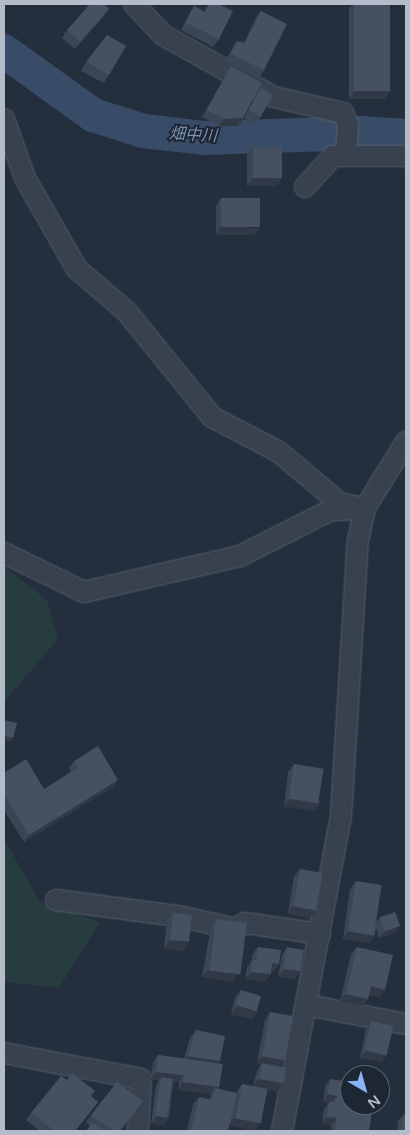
<!DOCTYPE html>
<meta charset="utf-8">
<style>
body{margin:0}
#map{position:relative;width:410px;height:1135px;overflow:hidden;background:#242f3e;font-family:"Varela Round","Noto Sans JP",sans-serif}
div>[style]{position:absolute}
.green>*{inset:0;background:#263c3f}
.river>*{height:34px;margin:-17px;padding:0 17px;transform-origin:17px;border-radius:17px;background:#394c67}
.roads{filter:drop-shadow(0 0 1px #565f6c) drop-shadow(0 0 1px #565f6c)}
.minor>*{height:20px;margin:-10px;padding:0 10px;transform-origin:10px;border-radius:10px;background:#38414e}
.wall>*{inset:0;background:#3b4654;transform-origin:0 0}
.shaded-wall>*{inset:0;background:#303945}
.building>*{inset:0;background:#455162;transform-origin:0 0}
span{translate:-50% -50%;white-space:nowrap;text-align:center;line-height:1.15;-webkit-text-stroke:4px #1d2633;paint-order:stroke}
.water-label{font-size:16px;color:#7c92b1;font-style:italic}
.frame{position:absolute;inset:0;border:5px solid #b4bcc9;pointer-events:none}
.north{position:absolute;left:340px;top:1065px;width:50px;height:50px;box-sizing:border-box;background:#1d2633;border:1px solid #59626f;border-radius:50%;rotate:142deg;font-size:14px;font-weight:700;line-height:20px;text-align:center;color:#b4bcc9}
.north::after{content:'';display:block;margin:auto;width:18px;height:22px;background:#8ab4f8;clip-path:polygon(50% 0,100% 100%,50% 72%,0 100%)}
</style>
<div id="map">
<div class="green">
<div style="clip-path:polygon(4px 566px,47px 600px,58px 639px,4px 702px)"></div>
<div style="clip-path:polygon(4px 839px,40px 902px,100px 922px,59px 988px,4px 982px)"></div>
</div>
<div class="river">
<div style="left:4px;top:51px;width:110px;rotate:35.7deg"></div>
<div style="left:93px;top:115px;width:52px;rotate:17.7deg"></div>
<div style="left:143px;top:131px;width:61px;rotate:6.5deg"></div>
<div style="left:204px;top:138px;width:157px;rotate:-1.8deg"></div>
<div style="left:361px;top:133px;width:45px;rotate:3.8deg"></div>
</div>
<div class="roads">
<div class="minor">
<div style="left:134px;top:4px;width:42px;rotate:46.9deg"></div>
<div style="left:163px;top:35px;width:127px;rotate:29.2deg"></div>
<div style="left:274px;top:97px;width:71px;rotate:13.1deg"></div>
<div style="left:343px;top:113px;width:12px;rotate:66deg"></div>
<div style="left:348px;top:124px;width:30px;rotate:94deg"></div>
<div style="left:4px;top:119px;width:63px;rotate:70.4deg"></div>
<div style="left:25px;top:178px;width:105px;rotate:60.3deg"></div>
<div style="left:77px;top:269px;width:66px;rotate:40.7deg"></div>
<div style="left:127px;top:312px;width:135px;rotate:51deg"></div>
<div style="left:212px;top:417px;width:76px;rotate:27.6deg"></div>
<div style="left:279px;top:452px;width:81px;rotate:40deg"></div>
<div style="left:341px;top:504px;width:24px;rotate:9deg"></div>
<div style="left:305px;top:187px;width:42px;rotate:-47.9deg"></div>
<div style="left:333px;top:156px;width:73px"></div>
<div style="left:4px;top:553px;width:89px;rotate:26deg"></div>
<div style="left:84px;top:592px;width:160px;rotate:-13deg"></div>
<div style="left:240px;top:556px;width:102px;rotate:-26.8deg"></div>
<div style="left:331px;top:510px;width:24px;rotate:-2deg"></div>
<div style="left:56px;top:900px;width:123px;rotate:7.5deg"></div>
<div style="left:178px;top:916px;width:59px;rotate:12.6deg"></div>
<div style="left:236px;top:929px;width:11px;rotate:-34deg"></div>
<div style="left:245px;top:923px;width:76px;rotate:8.3deg"></div>
<div style="left:307px;top:1005px;width:101px;rotate:10.9deg"></div>
<div style="left:4px;top:1053px;width:139px;rotate:10.7deg"></div>
<div style="left:141px;top:1079px;width:52px;rotate:93.3deg"></div>
<div style="left:282px;top:1131px;width:320px;rotate:-79.4deg"></div>
<div style="left:341px;top:816px;width:276px;rotate:-86.5deg"></div>
<div style="left:358px;top:541px;width:34px;rotate:-78deg"></div>
<div style="left:365px;top:508px;width:78px;rotate:-58.2deg"></div>
</div>
</div>
<div class="wall">
<div style="clip-path:polygon(209px 4px,218px 4px,219px 39px,213px 47px,181px 30px,189px 14px,194px 6px,204px 12px)"></div>
<div style="clip-path:polygon(353px 4px,390px 4px,390px 91px,385px 99px,349px 99px,349px 9px)"></div>
<div style="clip-path:polygon(261px 11px,264px 70px,259px 78px,225px 61px,232px 49px,237px 41px,244px 43px,256px 18px)"></div>
<div style="clip-path:polygon(104px 16px,75px 49px,62px 38px,67px 30px)"></div>
<div style="left:86px;top:62px;width:26px;height:10px;rotate:29deg"></div>
<div style="clip-path:polygon(231px 66px,238px 126px,219px 126px,202px 117px,226px 74px)"></div>
<div style="clip-path:polygon(261px 88px,261px 116px,256px 124px,244px 118px,256px 96px)"></div>
<div style="clip-path:polygon(253px 147px,277px 186px,247px 186px,247px 155px)"></div>
<div style="clip-path:polygon(221px 198px,254px 235px,216px 235px,216px 206px)"></div>
<div style="clip-path:polygon(74px 761px,118px 780px,113px 787px,24px 842px,4px 810px,4px 773px,44px 789px,71px 772px,69px 768px)"></div>
<div style="clip-path:polygon(294px 764px,320px 803px,315px 811px,284px 806px,288px 772px)"></div>
<div style="clip-path:polygon(300px 869px,310px 918px,288px 914px,294px 876px)"></div>
<div style="clip-path:polygon(356px 881px,377px 921px,380px 917px,395px 933px,379px 938px,376px 928px,375px 935px,370px 943px,343px 939px,350px 889px)"></div>
<div style="clip-path:polygon(173px 913px,183px 951px,164px 948px,167px 920px)"></div>
<div style="clip-path:polygon(216px 919px,233px 982px,202px 977px,211px 926px)"></div>
<div style="clip-path:polygon(258px 947px,279px 964px,274px 971px,271px 971px,265px 982px,245px 979px,247px 967px,252px 960px,252px 955px)"></div>
<div style="clip-path:polygon(287px 947px,295px 979px,278px 977px,282px 955px)"></div>
<div style="clip-path:polygon(357px 947px,385px 990px,380px 997px,369px 995px,363px 1006px,340px 1001px,351px 954px)"></div>
<div style="clip-path:polygon(241px 990px,257px 1011px,252px 1019px,231px 1014px,235px 998px)"></div>
<div style="clip-path:polygon(270px 1012px,280px 1067px,278px 1092px,268px 1089px,255px 1131px,229px 1125px,237px 1092px,242px 1084px,253px 1086px,257px 1071px,261px 1064px,257px 1063px,265px 1020px)"></div>
<div style="clip-path:polygon(371px 1021px,382px 1062px,360px 1058px,366px 1029px)"></div>
<div style="clip-path:polygon(196px 1030px,218px 1064px,219px 1087px,219px 1089px,228px 1131px,187px 1131px,193px 1104px,199px 1097px,209px 1099px,211px 1094px,178px 1090px,179px 1082px,173px 1082px,169px 1118px,163px 1125px,151px 1124px,156px 1085px,159px 1080px,150px 1080px,153px 1063px,158px 1055px,184px 1059px,190px 1038px)"></div>
<div style="clip-path:polygon(330px 1079px,369px 1131px,331px 1131px,331px 1126px,322px 1124px,324px 1109px,329px 1103px,323px 1102px,325px 1087px)"></div>
<div style="clip-path:polygon(67px 1080px,98px 1102px,75px 1131px,40px 1131px,26px 1120px,31px 1113px)"></div>
<div style="clip-path:polygon(404px 1114px,406px 1131px,397px 1131px,398px 1121px)"></div>
<div style="clip-path:polygon(91px 1115px,120px 1131px,86px 1131px,90px 1126px,86px 1122px)"></div>
</div>
<div class="shaded-wall">
<div style="clip-path:polygon(109px 9px,104px 16px,75px 49px,80px 42px)"></div>
<div style="clip-path:polygon(354px 91px,390px 91px,385px 99px,349px 99px)"></div>
<div style="clip-path:polygon(243px 118px,238px 126px,219px 126px,224px 119px)"></div>
<div style="clip-path:polygon(253px 178px,282px 178px,277px 186px,247px 186px)"></div>
<div style="clip-path:polygon(221px 227px,260px 228px,254px 235px,216px 235px)"></div>
<div style="clip-path:polygon(4px 736px,13px 738px,11px 742px,4px 740px)"></div>
<div style="clip-path:polygon(118px 780px,113px 787px,24px 842px,29px 835px)"></div>
<div style="clip-path:polygon(289px 799px,320px 803px,315px 811px,284px 806px)"></div>
<div style="clip-path:polygon(293px 906px,316px 911px,310px 918px,288px 914px)"></div>
<div style="clip-path:polygon(400px 926px,395px 933px,379px 938px,385px 931px)"></div>
<div style="clip-path:polygon(348px 931px,375px 935px,370px 943px,343px 939px)"></div>
<div style="clip-path:polygon(169px 940px,188px 943px,183px 951px,164px 948px)"></div>
<div style="clip-path:polygon(272px 963px,279px 964px,274px 971px,267px 970px)"></div>
<div style="clip-path:polygon(284px 969px,300px 972px,295px 979px,278px 977px)"></div>
<div style="clip-path:polygon(208px 970px,238px 974px,233px 982px,202px 977px)"></div>
<div style="clip-path:polygon(251px 972px,271px 974px,265px 982px,245px 979px)"></div>
<div style="clip-path:polygon(371px 986px,385px 990px,380px 997px,366px 994px)"></div>
<div style="clip-path:polygon(346px 994px,368px 999px,363px 1006px,340px 1001px)"></div>
<div style="clip-path:polygon(237px 1006px,257px 1011px,252px 1019px,231px 1014px)"></div>
<div style="clip-path:polygon(366px 1051px,387px 1055px,382px 1062px,360px 1058px)"></div>
<div style="clip-path:polygon(188px 1056px,220px 1061px,215px 1069px,182px 1064px)"></div>
<div style="clip-path:polygon(262px 1056px,284px 1060px,279px 1067px,257px 1063px)"></div>
<div style="clip-path:polygon(156px 1072px,184px 1075px,179px 1082px,160px 1080px,161px 1077px,159px 1080px,150px 1080px)"></div>
<div style="clip-path:polygon(259px 1079px,283px 1084px,278px 1092px,253px 1086px)"></div>
<div style="clip-path:polygon(183px 1082px,219px 1087px,214px 1095px,215px 1088px,211px 1094px,178px 1090px)"></div>
<div style="clip-path:polygon(328px 1094px,337px 1096px,331px 1103px,323px 1102px)"></div>
<div style="clip-path:polygon(157px 1116px,169px 1118px,163px 1125px,151px 1124px)"></div>
<div style="clip-path:polygon(327px 1117px,337px 1118px,331px 1126px,322px 1124px)"></div>
<div style="clip-path:polygon(234px 1118px,260px 1123px,255px 1131px,229px 1125px)"></div>
</div>
<div class="building">
<div style="clip-path:polygon(90px 4px,104px 4px,109px 9px,80px 42px,67px 30px)"></div>
<div style="clip-path:polygon(210px 4px,218px 4px,233px 11px,219px 39px,186px 23px,194px 6px,205px 12px)"></div>
<div style="left:354px;top:4px;width:36px;height:87px"></div>
<div style="clip-path:polygon(261px 11px,287px 24px,264px 70px,231px 54px,237px 41px,245px 43px)"></div>
<div style="clip-path:polygon(107px 35px,126px 46px,109px 75px,86px 62px)"></div>
<div style="clip-path:polygon(231px 66px,262px 83px,243px 118px,224px 119px,207px 110px)"></div>
<div style="left:261px;top:88px;width:14px;height:25px;rotate:30deg"></div>
<div style="left:253px;top:147px;width:29px;height:31px"></div>
<div style="left:221px;top:198px;width:39px;height:29px"></div>
<div style="clip-path:polygon(4px 720px,17px 723px,13px 738px,4px 736px)"></div>
<div style="clip-path:polygon(98px 746px,118px 780px,29px 835px,4px 794px,4px 773px,26px 759px,44px 789px,78px 768px,74px 761px)"></div>
<div style="left:294px;top:764px;width:30px;height:35px;rotate:9deg"></div>
<div style="left:300px;top:869px;width:23px;height:38px;rotate:10deg"></div>
<div style="left:356px;top:881px;width:26px;height:51px;rotate:9deg"></div>
<div style="left:395px;top:912px;width:15px;height:16px;rotate:70deg"></div>
<div style="left:173px;top:913px;width:19px;height:27px;rotate:6deg"></div>
<div style="left:216px;top:919px;width:31px;height:52px;rotate:7deg"></div>
<div style="clip-path:polygon(258px 947px,281px 950px,279px 964px,272px 963px,271px 974px,251px 972px,252px 960px,256px 960px)"></div>
<div style="left:287px;top:947px;width:17px;height:22px;rotate:10deg"></div>
<div style="clip-path:polygon(357px 947px,393px 955px,385px 990px,371px 986px,368px 999px,346px 994px)"></div>
<div style="left:241px;top:990px;width:21px;height:16px;rotate:17deg"></div>
<div style="left:270px;top:1012px;width:23px;height:45px;rotate:10deg"></div>
<div style="left:371px;top:1021px;width:23px;height:30px;rotate:13deg"></div>
<div style="clip-path:polygon(196px 1030px,225px 1036px,220px 1061px,188px 1056px)"></div>
<div style="clip-path:polygon(158px 1055px,223px 1064px,219px 1087px,183px 1082px,184px 1075px,156px 1072px)"></div>
<div style="left:262px;top:1063px;width:25px;height:16px;rotate:11deg"></div>
<div style="clip-path:polygon(72px 1073px,95px 1091px,91px 1096px,98px 1102px,75px 1131px,55px 1131px,31px 1113px,61px 1076px,67px 1080px)"></div>
<div style="left:161px;top:1077px;width:12px;height:39px;rotate:9deg"></div>
<div style="clip-path:polygon(330px 1079px,350px 1082px,350px 1105px,373px 1105px,369px 1131px,335px 1131px,337px 1118px,327px 1117px,329px 1102px,335px 1102px,337px 1096px,328px 1094px)"></div>
<div style="clip-path:polygon(117px 1082px,143px 1101px,120px 1131px,114px 1131px,91px 1115px)"></div>
<div style="left:242px;top:1084px;width:26px;height:35px;rotate:11deg"></div>
<div style="clip-path:polygon(215px 1088px,237px 1093px,228px 1131px,191px 1131px,199px 1097px,212px 1100px)"></div>
<div style="clip-path:polygon(404px 1114px,406px 1114px,406px 1131px,401px 1131px)"></div>
<div style="clip-path:polygon(92px 1123px,106px 1131px,86px 1131px)"></div>
</div>
<div class="water-label">
<span style="left:193px;top:135px;rotate:3deg">畑中川</span>
</div>
<div class="frame"></div>
<div class="north">N</div>
</div>
